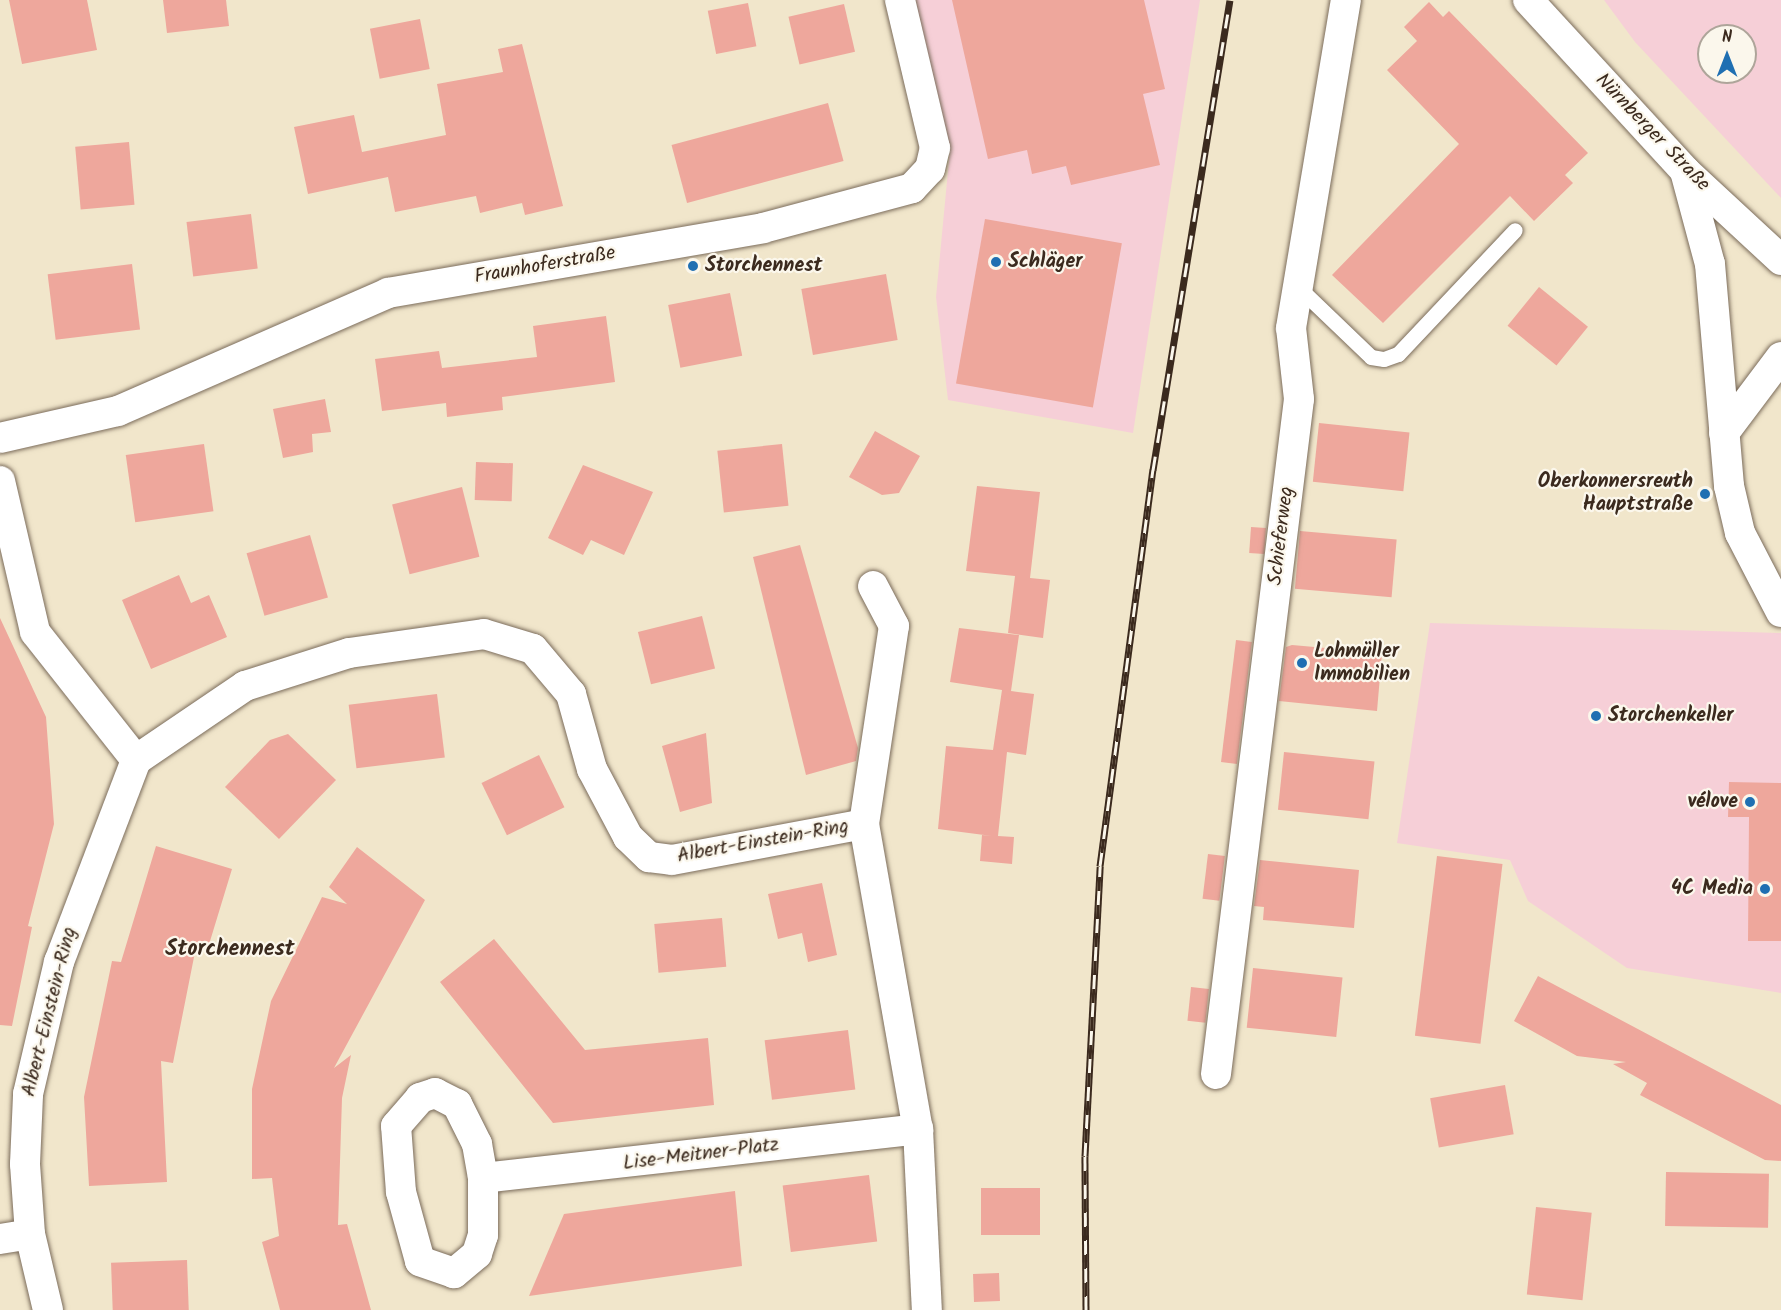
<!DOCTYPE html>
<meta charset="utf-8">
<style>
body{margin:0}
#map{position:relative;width:1781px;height:1310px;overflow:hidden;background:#f1e6cb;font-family:Kalam,sans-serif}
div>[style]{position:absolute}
.built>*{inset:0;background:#f6cfd7}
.building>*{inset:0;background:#eea79c;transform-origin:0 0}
.roads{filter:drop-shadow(0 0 2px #7b6c5b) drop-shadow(0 0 2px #7b6c5b)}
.service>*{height:15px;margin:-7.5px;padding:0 7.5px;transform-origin:7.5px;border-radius:7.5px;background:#fff}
.minor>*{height:30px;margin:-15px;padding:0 15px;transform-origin:15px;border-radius:15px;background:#fff}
.rail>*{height:7px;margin-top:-3.5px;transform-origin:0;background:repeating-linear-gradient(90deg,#fbf7ec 0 14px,#3b2a1e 0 28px);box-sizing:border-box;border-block:2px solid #3b2a1e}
.dots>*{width:16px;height:16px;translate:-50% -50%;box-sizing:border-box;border:3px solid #fbf7ec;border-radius:50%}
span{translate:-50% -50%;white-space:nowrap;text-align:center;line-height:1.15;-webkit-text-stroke:4.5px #fbf7ec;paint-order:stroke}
.street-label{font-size:20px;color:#3b2a1e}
.poi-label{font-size:20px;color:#3b2a1e;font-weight:700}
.left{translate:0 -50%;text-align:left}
.right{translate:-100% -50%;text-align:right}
.quarter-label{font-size:22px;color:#3b2a1e;font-weight:700}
.north{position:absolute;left:1697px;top:24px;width:60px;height:60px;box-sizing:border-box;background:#fbf7ec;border:2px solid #aea59a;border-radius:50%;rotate:0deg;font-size:16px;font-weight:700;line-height:24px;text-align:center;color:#3b2a1e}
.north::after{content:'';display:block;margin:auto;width:21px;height:27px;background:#1f6fb2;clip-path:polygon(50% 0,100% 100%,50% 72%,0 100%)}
</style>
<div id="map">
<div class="built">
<div style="clip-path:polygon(914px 0,1200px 0,1133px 433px,948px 400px,936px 297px,950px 150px)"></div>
<div style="clip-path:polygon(evenodd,1604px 0,1781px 0,1781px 198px,1635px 42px,1604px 0,1709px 36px,1745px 36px,1745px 72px,1709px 72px,1709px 36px)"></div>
<div style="clip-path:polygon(1430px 623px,1781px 633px,1781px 993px,1627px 968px,1528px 901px,1510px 860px,1397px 843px)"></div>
</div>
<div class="building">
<div style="clip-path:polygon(9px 0,87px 0,97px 50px,22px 64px)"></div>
<div style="clip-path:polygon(163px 0,226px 0,229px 26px,167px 33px)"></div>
<div style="clip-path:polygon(952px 0,1144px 0,1165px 89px,1143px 94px,1160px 165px,1071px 185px,1066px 166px,1032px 174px,1027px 150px,988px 159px)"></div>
<div style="clip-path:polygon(1429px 2px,1443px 17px,1449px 11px,1588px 153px,1565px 175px,1573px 183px,1534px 221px,1510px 196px,1383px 323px,1332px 275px,1459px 144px,1387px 70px,1417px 41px,1404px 27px)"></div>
<div style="left:748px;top:3px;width:44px;height:41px;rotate:79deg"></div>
<div style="left:844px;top:4px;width:49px;height:57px;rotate:77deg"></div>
<div style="left:420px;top:19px;width:51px;height:51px;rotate:79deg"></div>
<div style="clip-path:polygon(522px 44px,563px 206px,525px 215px,522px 203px,480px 213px,476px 196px,395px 212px,388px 177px,308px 194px,294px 127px,354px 115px,362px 152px,446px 135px,437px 84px,503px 72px,498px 49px)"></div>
<div style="left:828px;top:103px;width:60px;height:162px;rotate:75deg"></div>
<div style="left:129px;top:142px;width:63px;height:54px;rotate:85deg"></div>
<div style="left:251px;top:214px;width:55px;height:65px;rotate:83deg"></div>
<div style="left:985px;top:219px;width:139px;height:167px;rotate:10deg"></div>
<div style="left:132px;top:264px;width:66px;height:85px;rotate:83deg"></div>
<div style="left:886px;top:274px;width:67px;height:86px;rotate:80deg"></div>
<div style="left:1539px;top:287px;width:63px;height:50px;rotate:39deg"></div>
<div style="left:730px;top:293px;width:64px;height:63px;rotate:79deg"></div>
<div style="clip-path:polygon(606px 316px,615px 382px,502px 397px,503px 410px,447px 417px,446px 403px,382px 411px,375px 359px,439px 351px,442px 368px,537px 357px,533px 326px)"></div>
<div style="clip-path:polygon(325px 399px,331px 432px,312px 434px,313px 452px,283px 458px,273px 409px)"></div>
<div style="left:1319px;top:423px;width:91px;height:59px;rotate:6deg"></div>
<div style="clip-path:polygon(875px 431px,920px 456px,899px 493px,882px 495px,849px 477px)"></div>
<div style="left:204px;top:444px;width:68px;height:79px;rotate:82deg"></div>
<div style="left:782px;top:444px;width:62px;height:65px;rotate:84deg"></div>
<div style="left:476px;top:462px;width:37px;height:38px;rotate:2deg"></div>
<div style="clip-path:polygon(583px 465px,653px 492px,624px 555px,591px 540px,583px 555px,548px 538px)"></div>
<div style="clip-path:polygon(977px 486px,1040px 492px,1030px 578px,1050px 580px,1043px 638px,1008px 633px,1015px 576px,966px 571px)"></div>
<div style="left:462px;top:487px;width:72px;height:72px;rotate:76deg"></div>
<div style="left:1251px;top:527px;width:15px;height:26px;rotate:4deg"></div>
<div style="left:1300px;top:531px;width:97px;height:58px;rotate:5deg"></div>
<div style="left:310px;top:535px;width:65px;height:66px;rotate:74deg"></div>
<div style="clip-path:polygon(800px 545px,858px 748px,856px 761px,806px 775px,753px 557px)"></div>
<div style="clip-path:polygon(179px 575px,191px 603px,209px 595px,227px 637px,151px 669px,122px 600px)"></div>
<div style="left:702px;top:616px;width:54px;height:66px;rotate:76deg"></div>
<div style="clip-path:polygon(0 618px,46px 717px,54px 824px,28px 926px,32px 927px,12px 1026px,0 1025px)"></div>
<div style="clip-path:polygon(959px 628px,1019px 635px,1011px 691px,1034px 694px,1026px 755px,1007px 752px,998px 836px,1014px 837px,1012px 864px,980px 861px,982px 835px,992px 836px,938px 829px,946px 746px,993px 750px,1002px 690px,950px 682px)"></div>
<div style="left:1236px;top:640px;width:16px;height:123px;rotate:7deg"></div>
<div style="clip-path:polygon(1292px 645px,1382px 653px,1377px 711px,1279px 701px,1286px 647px)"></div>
<div style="left:437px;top:694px;width:64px;height:89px;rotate:83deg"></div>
<div style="clip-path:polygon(706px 733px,712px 803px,680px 812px,662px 746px)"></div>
<div style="clip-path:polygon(288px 734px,336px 780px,279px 839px,225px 787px,270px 740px)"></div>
<div style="left:1284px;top:752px;width:91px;height:58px;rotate:6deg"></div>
<div style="left:539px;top:755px;width:58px;height:64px;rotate:64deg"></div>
<div style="clip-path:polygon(1729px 782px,1781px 783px,1781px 941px,1748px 941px,1749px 817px,1728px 817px)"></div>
<div style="clip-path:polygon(156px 846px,232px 869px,207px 951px,196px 947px,173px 1063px,161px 1061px,167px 1182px,89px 1186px,84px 1097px,112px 961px,121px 962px)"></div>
<div style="clip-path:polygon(357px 847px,425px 900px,334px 1068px,351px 1055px,342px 1098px,338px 1225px,347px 1224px,371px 1310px,280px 1310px,262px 1242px,279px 1236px,272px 1178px,252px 1179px,252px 1089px,271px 1001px,322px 897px,347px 904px,329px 887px)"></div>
<div style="left:1208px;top:854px;width:17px;height:45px;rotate:7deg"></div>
<div style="left:1437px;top:856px;width:66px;height:181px;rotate:7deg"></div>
<div style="clip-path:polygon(1260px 860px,1359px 870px,1354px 928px,1263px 920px,1264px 907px,1254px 906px)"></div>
<div style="clip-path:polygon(822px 883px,837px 955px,808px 962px,802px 933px,778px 939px,768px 894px)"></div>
<div style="left:722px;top:918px;width:49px;height:68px;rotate:85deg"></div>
<div style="clip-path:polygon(494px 939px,585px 1050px,708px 1038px,714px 1105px,553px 1123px,440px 982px)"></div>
<div style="left:1253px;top:968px;width:90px;height:60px;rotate:6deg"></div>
<div style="clip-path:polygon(1538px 976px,1781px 1105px,1781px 1161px,1765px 1160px,1640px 1095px,1647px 1083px,1613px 1064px,1626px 1062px,1577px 1056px,1514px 1021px)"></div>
<div style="left:1191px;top:987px;width:18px;height:34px;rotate:6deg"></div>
<div style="left:848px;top:1030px;width:60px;height:84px;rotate:83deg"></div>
<div style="left:1505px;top:1085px;width:50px;height:76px;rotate:80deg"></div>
<div style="left:1666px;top:1172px;width:103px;height:54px;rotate:1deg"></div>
<div style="left:869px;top:1175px;width:67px;height:87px;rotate:83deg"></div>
<div style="left:1040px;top:1188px;width:47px;height:59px;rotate:90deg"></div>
<div style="clip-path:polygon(735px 1191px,742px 1266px,529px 1296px,564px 1214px)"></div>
<div style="left:1536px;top:1207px;width:56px;height:88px;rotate:6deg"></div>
<div style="left:187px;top:1260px;width:50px;height:76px;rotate:88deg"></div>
<div style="left:999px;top:1273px;width:28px;height:26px;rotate:88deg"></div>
</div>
<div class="roads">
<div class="service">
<div style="left:1298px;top:287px;width:101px;rotate:43.8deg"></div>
<div style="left:1371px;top:357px;width:13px;rotate:9deg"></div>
<div style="left:1384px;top:359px;width:15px;rotate:-20deg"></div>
<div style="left:1398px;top:354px;width:170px;rotate:-46.7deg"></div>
</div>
<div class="minor">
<div style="left:1528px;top:0;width:232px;rotate:47.4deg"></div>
<div style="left:1685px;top:171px;width:131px;rotate:42.8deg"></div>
<div style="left:1685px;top:171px;width:96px;rotate:75deg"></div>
<div style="left:1710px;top:264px;width:223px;rotate:85.1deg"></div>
<div style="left:1729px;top:486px;width:48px;rotate:76.8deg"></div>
<div style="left:1740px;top:533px;width:89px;rotate:62.6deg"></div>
<div style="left:1724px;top:433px;width:95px;rotate:-53.1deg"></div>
<div style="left:0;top:438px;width:121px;rotate:-12.9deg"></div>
<div style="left:118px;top:411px;width:295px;rotate:-23.6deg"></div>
<div style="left:388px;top:293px;width:381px;rotate:-9.8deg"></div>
<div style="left:763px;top:228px;width:154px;rotate:-15deg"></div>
<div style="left:912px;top:188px;width:26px;rotate:-47deg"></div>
<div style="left:930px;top:169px;width:22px;rotate:-77deg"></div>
<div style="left:935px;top:148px;width:152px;rotate:-103.3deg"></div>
<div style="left:0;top:481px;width:155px;rotate:76.9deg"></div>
<div style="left:35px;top:632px;width:163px;rotate:51.7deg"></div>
<div style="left:864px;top:824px;width:200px;rotate:-81.4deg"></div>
<div style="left:894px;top:626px;width:45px;rotate:-117.7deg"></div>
<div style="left:1216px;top:1074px;width:680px;rotate:-82.99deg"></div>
<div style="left:1299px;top:399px;width:71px;rotate:-96.4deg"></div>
<div style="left:1291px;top:328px;width:333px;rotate:-80.5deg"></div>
<div style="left:435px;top:1093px;width:25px;rotate:27deg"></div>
<div style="left:457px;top:1104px;width:45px;rotate:63.4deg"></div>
<div style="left:477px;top:1144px;width:35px;rotate:80deg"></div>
<div style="left:483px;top:1178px;width:57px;rotate:90deg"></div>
<div style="left:483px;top:1235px;width:20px;rotate:108deg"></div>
<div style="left:477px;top:1254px;width:30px;rotate:140deg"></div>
<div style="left:454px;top:1273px;width:36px;rotate:-161deg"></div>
<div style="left:420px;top:1261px;width:72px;rotate:-105.4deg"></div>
<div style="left:401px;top:1192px;width:66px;rotate:-94.3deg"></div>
<div style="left:396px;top:1126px;width:37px;rotate:-49deg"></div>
<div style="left:420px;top:1098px;width:16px;rotate:-18deg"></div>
<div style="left:483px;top:1178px;width:438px;rotate:-6.4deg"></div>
<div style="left:0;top:1239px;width:30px;rotate:-9deg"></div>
<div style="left:48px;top:1310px;width:78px;rotate:-103.3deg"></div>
<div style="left:30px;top:1234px;width:70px;rotate:-94.1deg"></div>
<div style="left:25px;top:1164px;width:70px;rotate:-87.5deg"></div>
<div style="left:28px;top:1094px;width:136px;rotate:-76.8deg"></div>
<div style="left:59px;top:962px;width:216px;rotate:-69.1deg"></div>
<div style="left:136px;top:760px;width:132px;rotate:-34.2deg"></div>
<div style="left:245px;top:686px;width:109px;rotate:-17.6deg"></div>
<div style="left:349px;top:653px;width:136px;rotate:-8deg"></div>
<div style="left:484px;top:634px;width:51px;rotate:17deg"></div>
<div style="left:533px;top:649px;width:59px;rotate:49.8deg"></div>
<div style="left:571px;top:694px;width:78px;rotate:74.4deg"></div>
<div style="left:592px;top:769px;width:77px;rotate:62.1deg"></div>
<div style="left:628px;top:837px;width:29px;rotate:44deg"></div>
<div style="left:649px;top:857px;width:23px;rotate:7deg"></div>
<div style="left:672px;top:860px;width:195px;rotate:-10.6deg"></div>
<div style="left:864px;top:824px;width:310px;rotate:80deg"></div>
<div style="left:918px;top:1129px;width:181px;rotate:87.2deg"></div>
</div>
</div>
<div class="rail">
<div style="left:1086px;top:1310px;width:154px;rotate:-90.4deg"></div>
<div style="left:1085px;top:1156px;width:290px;rotate:-87deg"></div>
<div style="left:1100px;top:866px;width:400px;rotate:-82.4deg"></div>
<div style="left:1153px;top:470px;width:476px;rotate:-80.7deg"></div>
</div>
<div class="dots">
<div style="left:996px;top:262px;background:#1f6fb2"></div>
<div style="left:693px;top:266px;background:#1f6fb2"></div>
<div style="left:1705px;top:494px;background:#1f6fb2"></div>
<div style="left:1302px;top:663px;background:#1f6fb2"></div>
<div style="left:1596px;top:716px;background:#1f6fb2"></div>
<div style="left:1750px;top:802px;background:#1f6fb2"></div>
<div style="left:1765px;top:889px;background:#1f6fb2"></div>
</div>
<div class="street-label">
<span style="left:1652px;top:133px;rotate:46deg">Nürnberger Straße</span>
<span style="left:545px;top:266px;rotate:-10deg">Fraunhoferstraße</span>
<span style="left:1282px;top:536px;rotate:-83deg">Schieferweg</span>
<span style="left:763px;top:842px;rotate:-10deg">Albert-Einstein-Ring</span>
<span style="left:50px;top:1012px;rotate:-76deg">Albert-Einstein-Ring</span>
<span style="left:701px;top:1155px;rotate:-7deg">Lise-Meitner-Platz</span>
</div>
<div class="poi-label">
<span class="left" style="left:1008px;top:262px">Schläger</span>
<span class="left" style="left:705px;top:266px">Storchennest</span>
<span class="right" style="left:1693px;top:494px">Oberkonnersreuth<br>Hauptstraße</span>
<span class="left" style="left:1314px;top:664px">Lohmüller<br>Immobilien</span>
<span class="left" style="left:1608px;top:716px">Storchenkeller</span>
<span class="right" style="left:1738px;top:802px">vélove</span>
<span class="right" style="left:1753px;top:889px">4C Media</span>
</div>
<div class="quarter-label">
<span style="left:230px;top:950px">Storchennest</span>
</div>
<div class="north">N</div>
</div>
